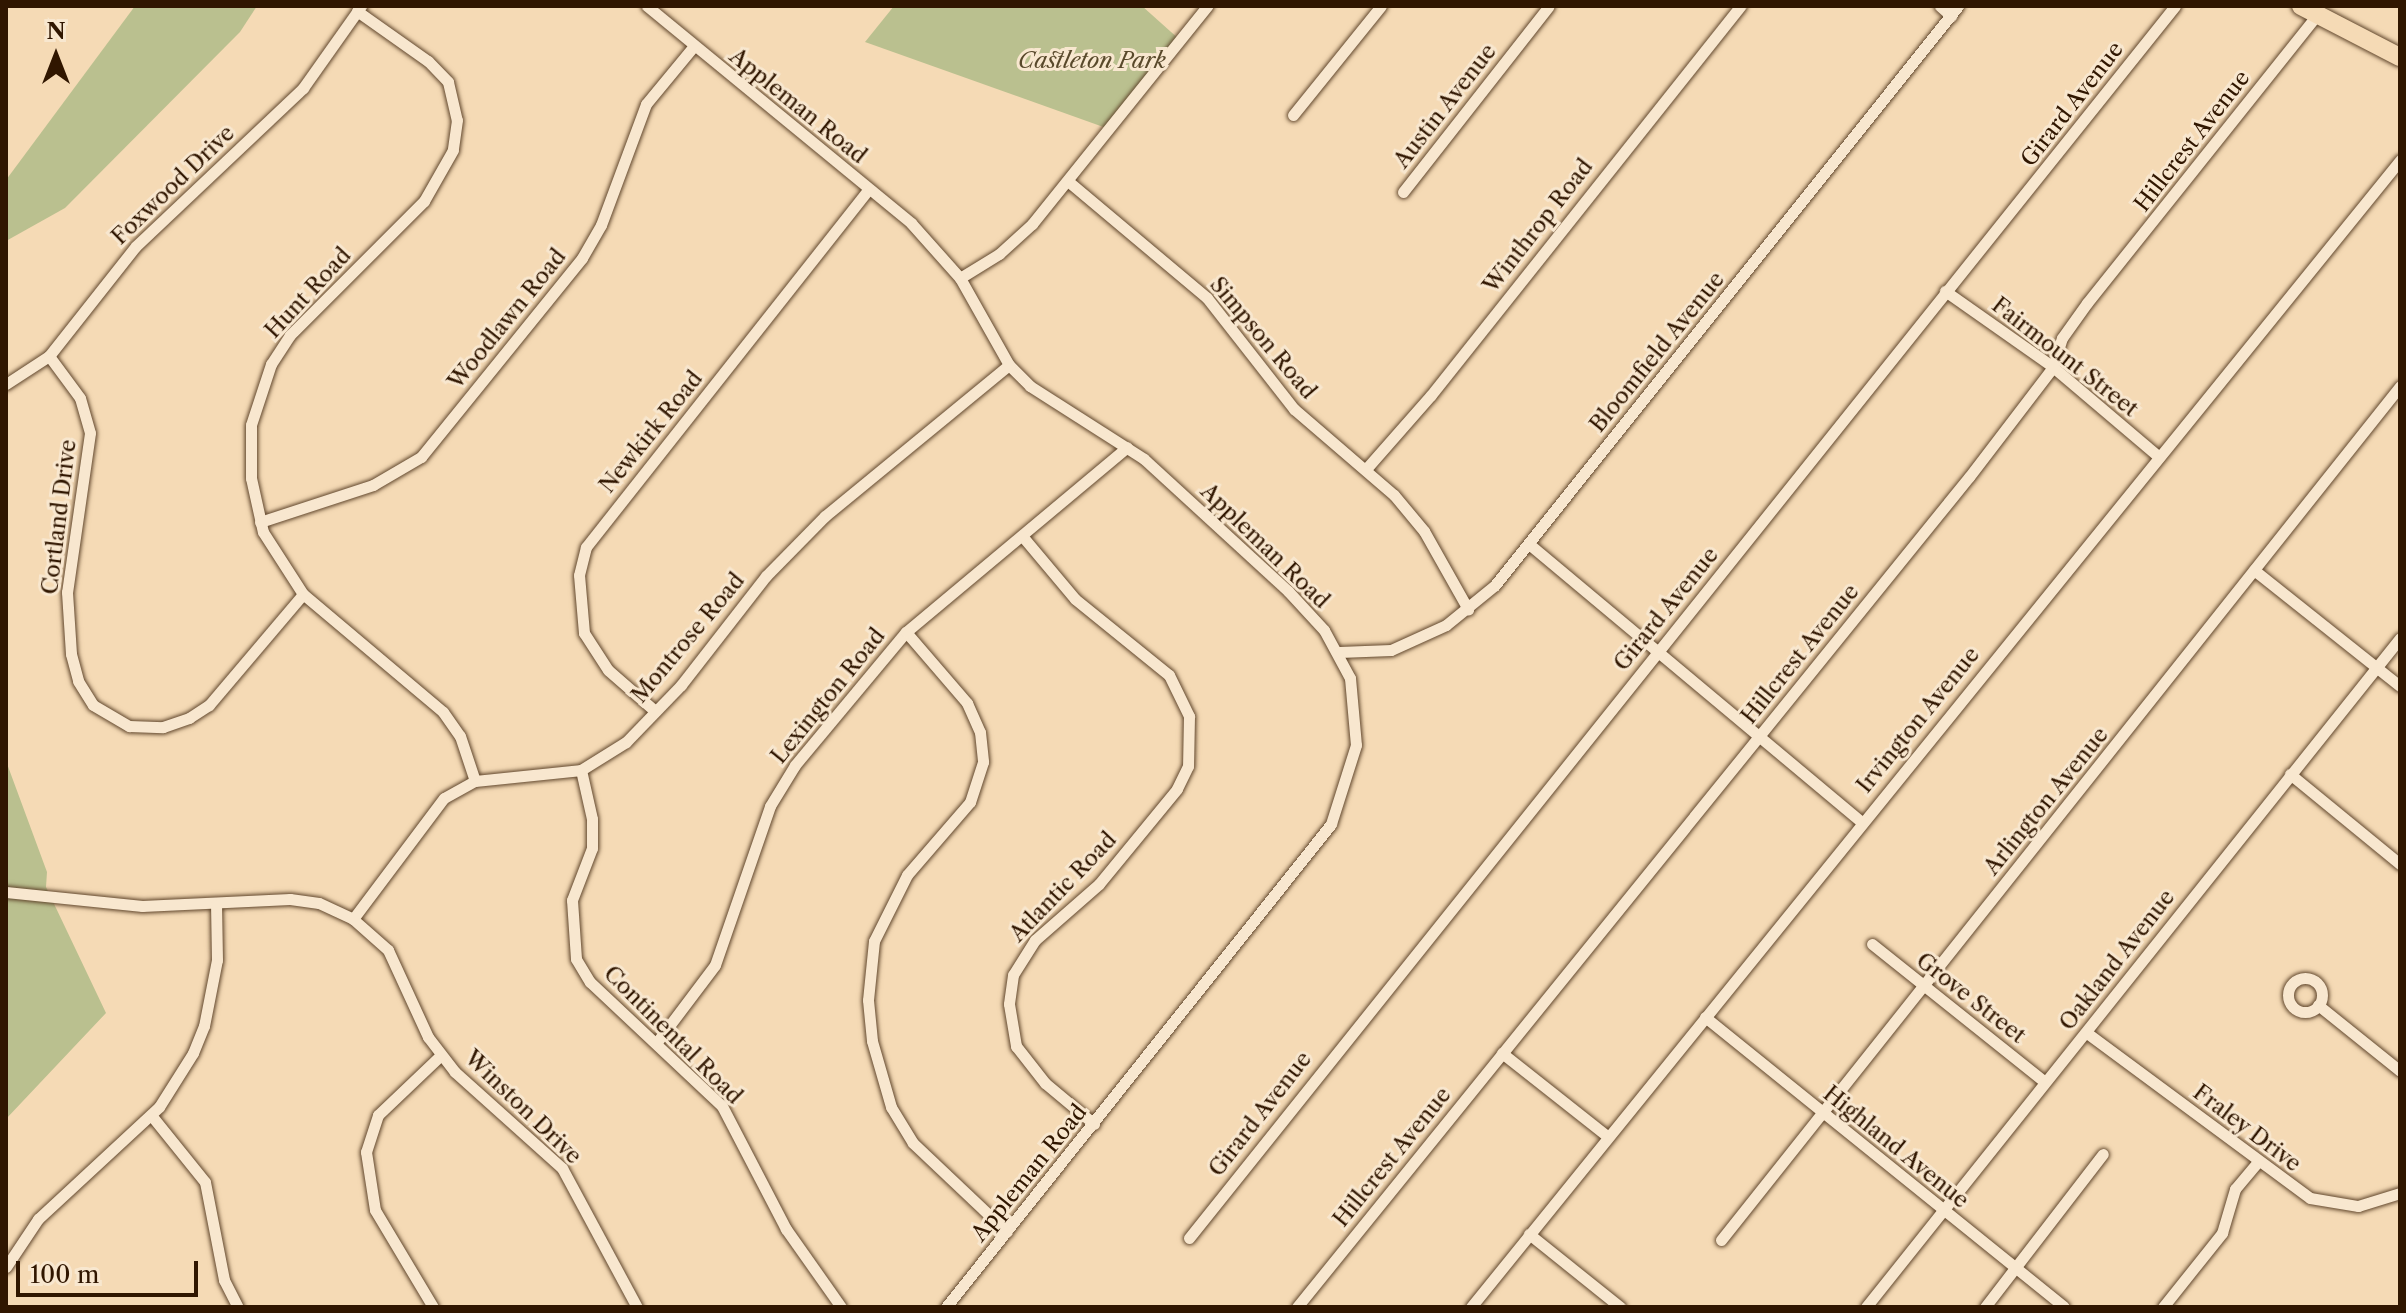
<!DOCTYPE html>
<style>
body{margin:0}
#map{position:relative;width:2406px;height:1313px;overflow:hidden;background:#f5dab5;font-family:"Libre Caslon Text",serif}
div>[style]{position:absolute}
.green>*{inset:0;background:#bac08f}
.roads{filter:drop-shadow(0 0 2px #61472d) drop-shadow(0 0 2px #61472d)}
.minor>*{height:11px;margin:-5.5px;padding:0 5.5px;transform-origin:5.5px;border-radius:5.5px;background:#f8e7cf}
.minor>.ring{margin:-5.5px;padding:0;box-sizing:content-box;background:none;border:11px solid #f8e7cf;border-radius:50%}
.primary>*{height:18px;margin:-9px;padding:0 9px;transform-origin:9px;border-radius:9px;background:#f5dab5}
span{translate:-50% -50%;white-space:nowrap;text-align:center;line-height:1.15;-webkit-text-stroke:6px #f8e7cf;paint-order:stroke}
.park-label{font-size:22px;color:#59492b;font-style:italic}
.street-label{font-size:22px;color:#301600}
.frame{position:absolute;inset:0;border:8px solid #301600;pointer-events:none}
.north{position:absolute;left:16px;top:16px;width:80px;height:80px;-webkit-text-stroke:6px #f8e7cf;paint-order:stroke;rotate:0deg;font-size:22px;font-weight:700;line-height:32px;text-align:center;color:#301600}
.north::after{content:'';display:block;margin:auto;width:28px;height:36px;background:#301600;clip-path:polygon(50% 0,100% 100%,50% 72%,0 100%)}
.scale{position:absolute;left:16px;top:1261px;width:182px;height:36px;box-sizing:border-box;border:4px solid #301600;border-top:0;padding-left:10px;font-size:24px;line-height:28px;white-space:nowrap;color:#301600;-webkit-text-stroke:6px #f8e7cf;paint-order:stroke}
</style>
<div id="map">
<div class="green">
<div style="clip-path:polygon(135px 6px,257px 6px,240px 32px,65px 208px,6px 241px,6px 180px)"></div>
<div style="clip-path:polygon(894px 6px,1142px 6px,1180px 40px,1109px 129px,865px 42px)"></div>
<div style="clip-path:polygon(6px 761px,47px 872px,46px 887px,106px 1013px,6px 1119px)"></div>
</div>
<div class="roads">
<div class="minor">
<div style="left:647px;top:6px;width:342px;rotate:39.4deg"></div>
<div style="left:911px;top:223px;width:74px;rotate:48.3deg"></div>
<div style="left:960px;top:278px;width:100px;rotate:60.6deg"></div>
<div style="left:1009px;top:365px;width:30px;rotate:45deg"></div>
<div style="left:1030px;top:386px;width:135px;rotate:32.6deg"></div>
<div style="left:1144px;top:459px;width:195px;rotate:42.5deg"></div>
<div style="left:1288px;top:591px;width:53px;rotate:47.3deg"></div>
<div style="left:1324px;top:630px;width:55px;rotate:61.6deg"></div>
<div style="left:1350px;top:678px;width:67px;rotate:84.9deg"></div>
<div style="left:1356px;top:745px;width:83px;rotate:107.6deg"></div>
<div style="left:1331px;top:824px;width:618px;rotate:128.56deg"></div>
<div style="left:1940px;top:6px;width:15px;rotate:42deg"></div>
<div style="left:357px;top:11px;width:87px;rotate:35.2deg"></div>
<div style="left:428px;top:61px;width:29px;rotate:46deg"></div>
<div style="left:448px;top:82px;width:39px;rotate:77deg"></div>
<div style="left:457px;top:120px;width:30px;rotate:98deg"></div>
<div style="left:453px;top:150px;width:59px;rotate:119.6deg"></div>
<div style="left:424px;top:201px;width:190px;rotate:135deg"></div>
<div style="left:290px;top:335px;width:35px;rotate:123deg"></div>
<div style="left:271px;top:364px;width:64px;rotate:108.2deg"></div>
<div style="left:251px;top:425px;width:53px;rotate:90deg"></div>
<div style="left:251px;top:478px;width:55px;rotate:77.5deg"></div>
<div style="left:263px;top:532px;width:74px;rotate:57.2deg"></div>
<div style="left:303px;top:594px;width:183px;rotate:40.1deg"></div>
<div style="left:443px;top:712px;width:29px;rotate:55deg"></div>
<div style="left:460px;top:736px;width:47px;rotate:71.6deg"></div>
<div style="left:1293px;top:115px;width:140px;rotate:-51.1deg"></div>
<div style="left:1069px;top:182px;width:180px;rotate:40deg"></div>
<div style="left:1207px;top:298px;width:141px;rotate:51.9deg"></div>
<div style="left:1294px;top:409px;width:132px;rotate:40.7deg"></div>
<div style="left:1394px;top:495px;width:47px;rotate:50.2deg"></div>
<div style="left:1424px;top:531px;width:90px;rotate:60.6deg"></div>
<div style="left:1403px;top:192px;width:236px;rotate:-51.9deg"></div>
<div style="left:960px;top:278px;width:46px;rotate:-31.6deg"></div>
<div style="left:999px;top:254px;width:45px;rotate:-42.3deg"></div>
<div style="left:1032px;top:224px;width:280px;rotate:-51.2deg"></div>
<div style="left:1945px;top:291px;width:132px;rotate:35.1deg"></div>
<div style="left:2053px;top:367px;width:139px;rotate:40.3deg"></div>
<div style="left:49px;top:356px;width:52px;rotate:53.6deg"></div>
<div style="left:80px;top:398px;width:36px;rotate:74deg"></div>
<div style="left:90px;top:433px;width:161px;rotate:98.2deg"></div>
<div style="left:67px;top:592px;width:62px;rotate:86.3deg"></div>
<div style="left:71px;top:654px;width:28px;rotate:75deg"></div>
<div style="left:78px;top:681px;width:28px;rotate:58deg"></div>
<div style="left:93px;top:705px;width:42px;rotate:30.3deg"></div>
<div style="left:129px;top:726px;width:34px;rotate:2deg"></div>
<div style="left:163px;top:727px;width:28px;rotate:-19deg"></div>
<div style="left:189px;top:718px;width:24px;rotate:-33deg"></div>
<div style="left:209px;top:705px;width:145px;rotate:-49.7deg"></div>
<div style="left:6px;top:384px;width:51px;rotate:-33.1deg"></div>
<div style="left:49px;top:356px;width:140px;rotate:-51.7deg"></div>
<div style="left:136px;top:246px;width:230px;rotate:-43.4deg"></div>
<div style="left:303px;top:88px;width:100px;rotate:-54.7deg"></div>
<div style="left:1366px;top:469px;width:98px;rotate:-48.7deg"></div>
<div style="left:1431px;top:395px;width:497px;rotate:-51.5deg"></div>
<div style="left:260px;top:522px;width:119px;rotate:-18.1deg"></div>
<div style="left:373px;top:485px;width:56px;rotate:-30.3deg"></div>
<div style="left:421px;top:457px;width:256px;rotate:-51deg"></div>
<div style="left:582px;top:258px;width:38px;rotate:-60deg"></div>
<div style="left:601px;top:225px;width:129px;rotate:-69.6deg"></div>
<div style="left:646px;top:104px;width:74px;rotate:-50.5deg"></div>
<div style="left:1023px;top:537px;width:81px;rotate:50deg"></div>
<div style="left:1075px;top:599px;width:121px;rotate:39deg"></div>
<div style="left:1169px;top:675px;width:46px;rotate:64deg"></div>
<div style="left:1189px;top:716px;width:50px;rotate:91.1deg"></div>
<div style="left:1188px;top:766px;width:25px;rotate:116deg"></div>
<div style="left:1177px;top:789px;width:123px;rotate:129.4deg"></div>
<div style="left:1099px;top:884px;width:85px;rotate:138.8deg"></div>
<div style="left:1035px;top:940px;width:41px;rotate:122.2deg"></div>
<div style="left:1013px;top:975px;width:29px;rotate:98deg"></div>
<div style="left:1009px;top:1004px;width:43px;rotate:80.5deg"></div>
<div style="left:1016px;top:1046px;width:47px;rotate:51.9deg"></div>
<div style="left:1045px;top:1083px;width:64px;rotate:39.9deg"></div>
<div style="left:1529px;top:544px;width:433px;rotate:39.9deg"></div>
<div style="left:2254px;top:570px;width:186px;rotate:38.5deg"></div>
<div style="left:906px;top:632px;width:94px;rotate:49.3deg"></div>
<div style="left:967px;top:703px;width:32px;rotate:66deg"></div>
<div style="left:980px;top:732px;width:30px;rotate:84deg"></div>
<div style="left:983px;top:762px;width:42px;rotate:108deg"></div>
<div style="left:970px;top:802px;width:96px;rotate:130.8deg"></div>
<div style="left:907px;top:875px;width:74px;rotate:116.6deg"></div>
<div style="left:874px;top:941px;width:59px;rotate:95.8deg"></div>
<div style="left:868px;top:1000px;width:41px;rotate:84.4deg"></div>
<div style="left:872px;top:1041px;width:69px;rotate:73.9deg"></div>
<div style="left:891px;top:1107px;width:42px;rotate:58.6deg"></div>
<div style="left:913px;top:1143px;width:129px;rotate:43.4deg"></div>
<div style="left:1339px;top:652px;width:52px;rotate:-2.2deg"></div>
<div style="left:1391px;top:650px;width:60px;rotate:-24.4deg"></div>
<div style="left:1446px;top:625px;width:63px;rotate:-39.2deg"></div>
<div style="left:1495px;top:585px;width:741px;rotate:-51.35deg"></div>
<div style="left:655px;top:711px;width:62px;rotate:-138.9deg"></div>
<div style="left:608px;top:670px;width:44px;rotate:-123deg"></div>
<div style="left:584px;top:633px;width:58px;rotate:-94.9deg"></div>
<div style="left:579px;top:575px;width:29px;rotate:-76deg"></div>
<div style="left:586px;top:547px;width:456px;rotate:-51.7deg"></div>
<div style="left:581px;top:770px;width:50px;rotate:77.3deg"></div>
<div style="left:592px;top:819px;width:29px;rotate:90deg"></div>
<div style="left:592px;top:848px;width:56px;rotate:111deg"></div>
<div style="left:572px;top:900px;width:59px;rotate:86.1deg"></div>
<div style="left:576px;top:959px;width:27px;rotate:59deg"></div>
<div style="left:590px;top:982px;width:181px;rotate:43.2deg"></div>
<div style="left:722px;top:1106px;width:139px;rotate:62.5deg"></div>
<div style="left:786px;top:1229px;width:95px;rotate:54.8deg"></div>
<div style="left:2290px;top:774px;width:142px;rotate:39.3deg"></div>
<div style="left:6px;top:892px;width:137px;rotate:5.9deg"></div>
<div style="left:142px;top:906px;width:148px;rotate:-2.7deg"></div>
<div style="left:290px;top:899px;width:29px;rotate:8deg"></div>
<div style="left:319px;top:903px;width:38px;rotate:25deg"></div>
<div style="left:353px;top:919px;width:47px;rotate:41.5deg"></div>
<div style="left:388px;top:950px;width:96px;rotate:65.3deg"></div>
<div style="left:428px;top:1037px;width:44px;rotate:52.4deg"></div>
<div style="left:455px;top:1072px;width:144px;rotate:41.9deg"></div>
<div style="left:562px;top:1168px;width:158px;rotate:61.7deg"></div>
<div style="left:353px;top:919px;width:151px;rotate:-53.1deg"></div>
<div style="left:444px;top:798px;width:35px;rotate:-29deg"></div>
<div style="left:475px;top:781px;width:107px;rotate:-5.9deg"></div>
<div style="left:581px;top:770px;width:53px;rotate:-31.9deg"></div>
<div style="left:626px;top:742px;width:79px;rotate:-46deg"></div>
<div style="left:681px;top:685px;width:138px;rotate:-52.1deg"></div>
<div style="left:766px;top:576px;width:84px;rotate:-45.5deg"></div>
<div style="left:825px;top:516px;width:238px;rotate:-39.4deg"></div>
<div style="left:1872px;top:944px;width:221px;rotate:38.6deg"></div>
<div class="ring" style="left:2288px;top:978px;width:23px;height:23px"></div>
<div style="left:2318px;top:1005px;width:105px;rotate:38.8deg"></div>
<div style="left:1705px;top:1017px;width:461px;rotate:38.9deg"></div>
<div style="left:2087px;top:1033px;width:277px;rotate:36.5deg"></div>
<div style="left:2310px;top:1198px;width:49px;rotate:9.5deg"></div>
<div style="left:2358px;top:1206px;width:44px;rotate:-17.2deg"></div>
<div style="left:657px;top:1042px;width:96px;rotate:-53deg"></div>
<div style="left:715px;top:965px;width:168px;rotate:-70.9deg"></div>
<div style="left:770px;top:806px;width:48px;rotate:-58.6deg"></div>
<div style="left:795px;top:765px;width:173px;rotate:-50.2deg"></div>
<div style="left:906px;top:632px;width:288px;rotate:-39.9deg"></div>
<div style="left:1502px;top:1053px;width:134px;rotate:38.3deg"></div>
<div style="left:151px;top:1115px;width:86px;rotate:51.1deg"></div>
<div style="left:205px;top:1182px;width:100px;rotate:79deg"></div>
<div style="left:224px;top:1280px;width:30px;rotate:63deg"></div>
<div style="left:1529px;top:1234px;width:117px;rotate:38.7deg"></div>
<div style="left:1189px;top:1238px;width:1578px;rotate:-51.33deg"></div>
<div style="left:1721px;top:1240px;width:1091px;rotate:-51.51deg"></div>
<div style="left:6px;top:1267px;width:58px;rotate:-56.3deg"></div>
<div style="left:38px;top:1219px;width:165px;rotate:-42.8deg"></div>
<div style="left:159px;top:1107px;width:64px;rotate:-57.8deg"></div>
<div style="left:193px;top:1053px;width:29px;rotate:-68deg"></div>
<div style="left:204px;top:1026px;width:67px;rotate:-78.9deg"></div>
<div style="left:217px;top:960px;width:55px;rotate:-91deg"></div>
<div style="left:433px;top:1307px;width:113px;rotate:-120.9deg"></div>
<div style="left:375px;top:1210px;width:59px;rotate:-98.8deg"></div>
<div style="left:366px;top:1152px;width:39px;rotate:-72deg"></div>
<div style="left:378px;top:1115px;width:87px;rotate:-43.6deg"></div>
<div style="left:1297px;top:1307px;width:1068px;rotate:-51.01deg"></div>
<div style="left:1969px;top:477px;width:138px;rotate:-52.6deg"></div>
<div style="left:2053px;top:367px;width:30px;rotate:-73deg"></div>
<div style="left:2062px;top:338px;width:43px;rotate:-54.5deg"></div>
<div style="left:2087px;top:303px;width:369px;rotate:-51.4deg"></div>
<div style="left:1471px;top:1307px;width:1476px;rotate:-50.99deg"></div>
<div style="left:1866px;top:1307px;width:856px;rotate:-51.4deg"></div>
<div style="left:1985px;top:1307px;width:193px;rotate:-52.4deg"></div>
<div style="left:2163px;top:1307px;width:95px;rotate:-51.4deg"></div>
<div style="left:2222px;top:1233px;width:46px;rotate:-73.5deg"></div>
<div style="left:2235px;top:1189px;width:35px;rotate:-50deg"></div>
</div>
<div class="primary">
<div style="left:2301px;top:6px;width:111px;rotate:27.3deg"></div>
</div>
</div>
<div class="park-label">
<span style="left:1092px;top:61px">Castleton Park</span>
</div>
<div class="street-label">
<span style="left:2072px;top:104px;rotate:-52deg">Girard Avenue</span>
<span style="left:798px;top:106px;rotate:39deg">Appleman Road</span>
<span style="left:1445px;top:106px;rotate:-52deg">Austin Avenue</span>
<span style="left:2192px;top:141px;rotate:-52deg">Hillcrest Avenue</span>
<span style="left:173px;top:185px;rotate:-44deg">Foxwood Drive</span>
<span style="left:1538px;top:226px;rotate:-52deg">Winthrop Road</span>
<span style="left:308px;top:293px;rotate:-47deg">Hunt Road</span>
<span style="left:507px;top:319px;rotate:-51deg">Woodlawn Road</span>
<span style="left:1263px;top:338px;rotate:50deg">Simpson Road</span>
<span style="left:1657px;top:352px;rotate:-51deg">Bloomfield Avenue</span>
<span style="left:2065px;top:357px;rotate:38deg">Fairmount Street</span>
<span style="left:651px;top:432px;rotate:-51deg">Newkirk Road</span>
<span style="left:59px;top:517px;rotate:-83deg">Cortland Drive</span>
<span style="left:1265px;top:546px;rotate:44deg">Appleman Road</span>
<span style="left:1666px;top:609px;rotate:-51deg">Girard Avenue</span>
<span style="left:688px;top:638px;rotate:-50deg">Montrose Road</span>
<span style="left:1800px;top:654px;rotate:-51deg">Hillcrest Avenue</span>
<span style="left:828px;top:696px;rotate:-51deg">Lexington Road</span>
<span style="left:1918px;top:720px;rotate:-51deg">Irvington Avenue</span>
<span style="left:2046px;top:801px;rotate:-51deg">Arlington Avenue</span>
<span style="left:1063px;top:887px;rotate:-46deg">Atlantic Road</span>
<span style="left:2117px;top:960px;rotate:-52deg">Oakland Avenue</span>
<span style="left:1971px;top:998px;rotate:38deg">Grove Street</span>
<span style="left:673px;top:1035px;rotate:45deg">Continental Road</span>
<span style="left:523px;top:1107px;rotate:44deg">Winston Drive</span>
<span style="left:1260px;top:1114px;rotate:-52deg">Girard Avenue</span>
<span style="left:2247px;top:1128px;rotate:37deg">Fraley Drive</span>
<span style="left:1896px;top:1147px;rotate:39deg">Highland Avenue</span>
<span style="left:1392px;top:1157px;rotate:-51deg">Hillcrest Avenue</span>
<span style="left:1029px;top:1173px;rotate:-51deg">Appleman Road</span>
</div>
<div class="frame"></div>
<div class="north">N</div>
<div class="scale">100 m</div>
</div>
